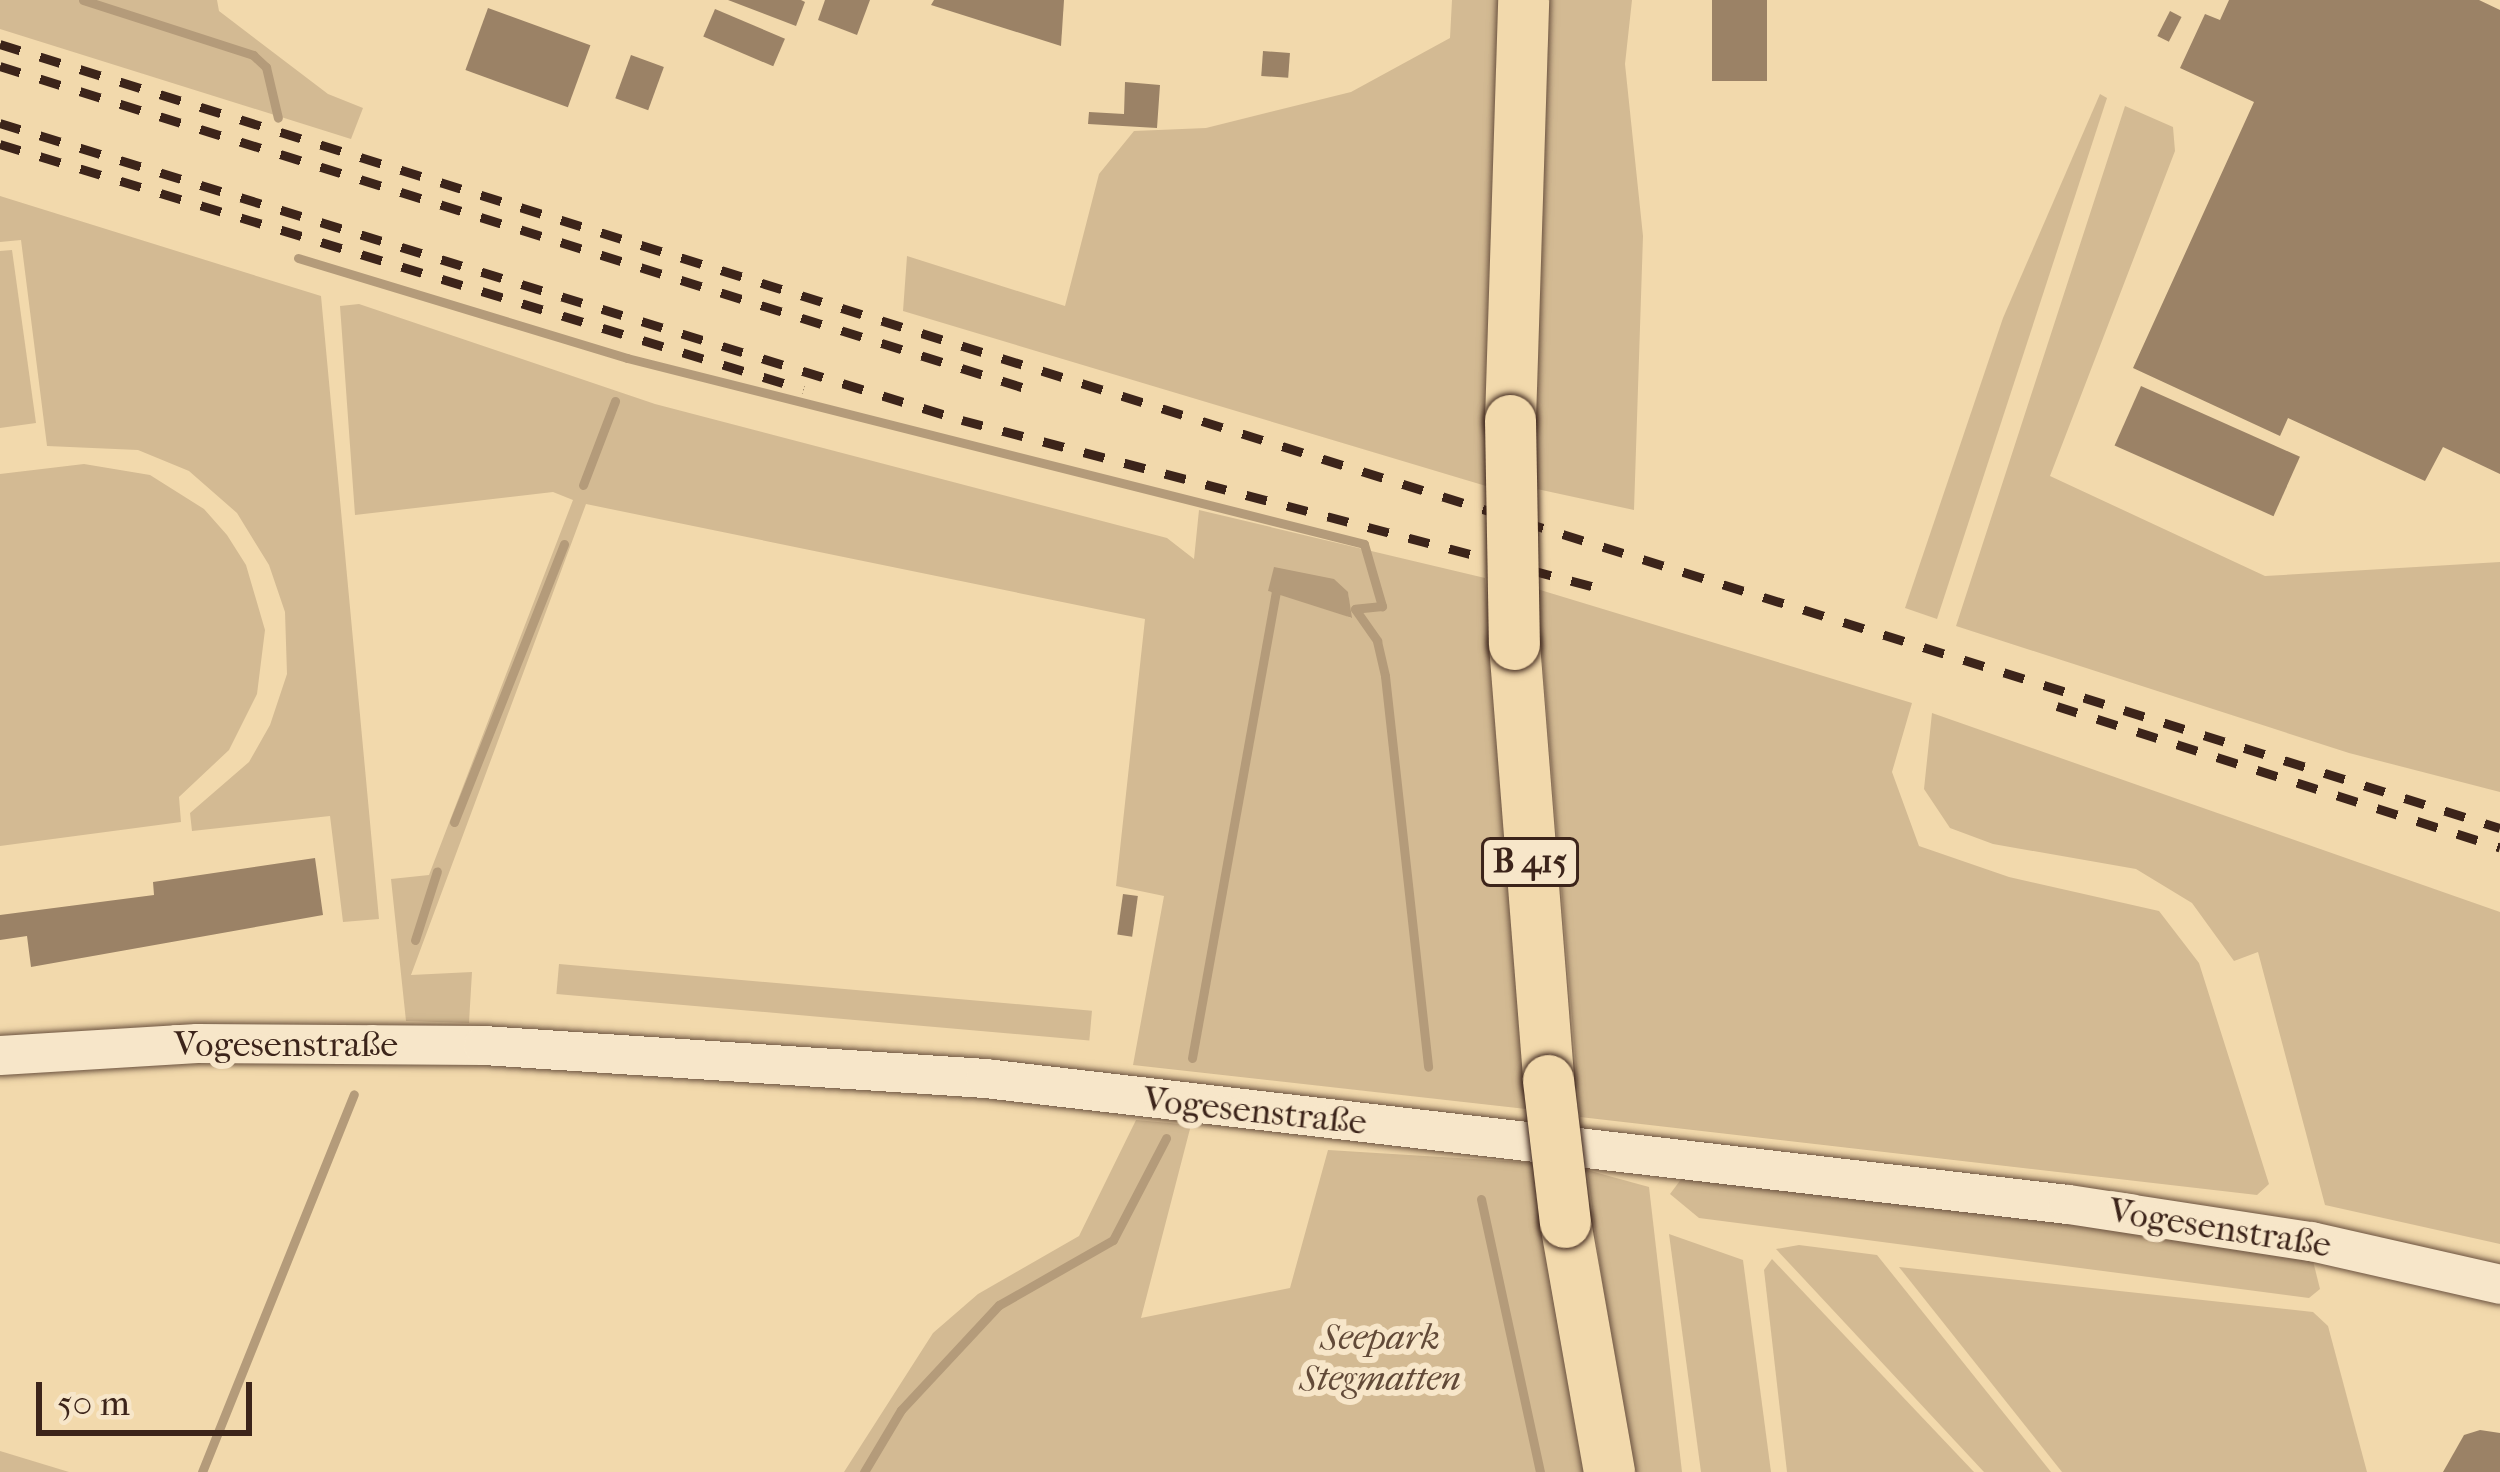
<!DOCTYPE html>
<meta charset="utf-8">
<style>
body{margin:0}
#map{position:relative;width:2500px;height:1472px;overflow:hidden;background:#f2d9ac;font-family:"IM FELL French Canon",serif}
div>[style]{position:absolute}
.green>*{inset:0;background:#d3ba93;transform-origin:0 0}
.water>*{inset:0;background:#b49b7a}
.stream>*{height:9px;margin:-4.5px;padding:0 4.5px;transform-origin:4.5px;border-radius:4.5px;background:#b49b7a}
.building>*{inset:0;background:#9b8266;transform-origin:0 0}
.roads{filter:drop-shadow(0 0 3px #6a513e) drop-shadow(0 0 3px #6a513e)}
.tertiary>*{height:39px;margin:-19.5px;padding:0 19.5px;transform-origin:19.5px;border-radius:19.5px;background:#f7e6c9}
.primary>*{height:51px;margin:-25.5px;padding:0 25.5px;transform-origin:25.5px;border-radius:25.5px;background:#f2d9ac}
.rail>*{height:9px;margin-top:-4.5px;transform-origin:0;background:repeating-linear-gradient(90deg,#3c241a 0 21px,transparent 0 42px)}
.bridges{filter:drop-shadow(0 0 3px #3c241a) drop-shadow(0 0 3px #3c241a)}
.primary-bridge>*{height:51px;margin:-25.5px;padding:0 25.5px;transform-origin:25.5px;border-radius:25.5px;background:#f2d9ac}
span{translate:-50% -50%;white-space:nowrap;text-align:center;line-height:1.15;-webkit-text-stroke:12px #f7e6c9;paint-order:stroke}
.shield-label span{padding:3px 9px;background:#f7e6c9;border:3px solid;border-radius:9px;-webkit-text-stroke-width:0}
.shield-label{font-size:33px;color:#3c241a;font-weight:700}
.street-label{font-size:36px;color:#3c241a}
.park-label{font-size:36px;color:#624a38;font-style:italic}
.scale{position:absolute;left:36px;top:1382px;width:216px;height:54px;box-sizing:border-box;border:6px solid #3c241a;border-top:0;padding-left:15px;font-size:36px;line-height:42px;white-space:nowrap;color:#3c241a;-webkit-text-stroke:9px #f7e6c9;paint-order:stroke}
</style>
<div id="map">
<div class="green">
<div style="clip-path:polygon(0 0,217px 0,219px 11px,328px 94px,363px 108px,351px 139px,0 29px)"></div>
<div style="clip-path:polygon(1452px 0,1502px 0,1486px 486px,903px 311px,907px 256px,1065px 306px,1099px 174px,1134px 131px,1206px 128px,1351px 92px,1450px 38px)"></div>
<div style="clip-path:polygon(1543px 0,1632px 0,1625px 64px,1643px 236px,1634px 510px,1537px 489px,1528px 344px)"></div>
<div style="clip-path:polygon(2100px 94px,2107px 98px,1937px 619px,1905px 608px,2003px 318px)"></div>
<div style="clip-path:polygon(2125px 106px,2173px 127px,2175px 151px,2050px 476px,2265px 576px,2500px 562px,2500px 792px,2349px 753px,1956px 626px)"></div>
<div style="clip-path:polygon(0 196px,321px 296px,379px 919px,343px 922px,330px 816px,192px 831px,190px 813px,249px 762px,270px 725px,287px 674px,285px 612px,269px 565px,237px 513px,189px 471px,138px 450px,47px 446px,21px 240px,0 242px)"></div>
<div style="clip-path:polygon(12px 250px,36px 423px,0 428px,0 251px)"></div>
<div style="clip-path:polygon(evenodd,359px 304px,655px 404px,1167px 538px,1194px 559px,1199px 510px,1485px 578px,1526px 1109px,1133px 1065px,1164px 896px,1116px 886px,1145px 619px,586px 504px,411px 975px,472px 972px,469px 1023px,406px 1021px,391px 879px,429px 875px,573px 500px,553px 492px,355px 515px,340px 306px,359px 304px,1268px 591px,1348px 593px,1351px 618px,1310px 599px,1268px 591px)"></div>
<div style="clip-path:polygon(84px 464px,150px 475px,204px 509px,227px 535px,246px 565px,265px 630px,257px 694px,229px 750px,179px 797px,181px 822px,0 846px,0 474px)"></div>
<div style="clip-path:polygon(1537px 589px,1912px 703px,1892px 772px,1919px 846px,2009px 877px,2159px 911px,2199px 963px,2269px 1184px,2257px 1195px,1580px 1117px)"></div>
<div style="clip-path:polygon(1932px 713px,2500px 912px,2500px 1244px,2325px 1205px,2258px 952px,2234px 961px,2192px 903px,2136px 869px,1993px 844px,1950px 828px,1924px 789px)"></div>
<div style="left:559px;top:964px;width:535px;height:30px;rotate:5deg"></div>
<div style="clip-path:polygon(1136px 1120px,1191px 1125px,1141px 1318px,1290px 1288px,1328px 1150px,1539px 1163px,1591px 1472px,844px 1472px,933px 1333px,978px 1294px,1079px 1236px)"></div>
<div style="clip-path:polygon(1587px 1170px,1649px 1187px,1682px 1472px,1628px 1472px)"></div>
<div style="clip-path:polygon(1685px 1174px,2066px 1218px,2312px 1257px,2320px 1289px,2309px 1298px,1699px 1218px,1670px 1194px)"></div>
<div style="clip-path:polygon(1669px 1234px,1743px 1260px,1771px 1472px,1701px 1472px)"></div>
<div style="clip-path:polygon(1799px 1245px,1877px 1255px,2051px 1472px,1984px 1472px,1776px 1249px)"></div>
<div style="clip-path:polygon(1772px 1259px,1974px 1472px,1787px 1472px,1764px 1270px)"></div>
<div style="clip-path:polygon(1899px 1267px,2313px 1312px,2328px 1326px,2367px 1472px,2062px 1472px)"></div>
<div style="clip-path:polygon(0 1451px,69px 1472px,0 1472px)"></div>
</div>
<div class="water">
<div style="clip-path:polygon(1274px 567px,1334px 579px,1348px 592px,1352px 618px,1268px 591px)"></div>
</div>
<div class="stream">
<div style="left:83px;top:0;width:179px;rotate:17.9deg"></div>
<div style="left:253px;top:55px;width:18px;rotate:43deg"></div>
<div style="left:266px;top:67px;width:52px;rotate:76.8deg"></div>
<div style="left:298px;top:258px;width:344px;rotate:16.9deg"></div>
<div style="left:627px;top:358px;width:760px;rotate:14.16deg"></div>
<div style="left:1364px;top:544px;width:65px;rotate:73.8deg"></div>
<div style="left:1382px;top:606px;width:27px;rotate:174deg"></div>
<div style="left:1355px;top:609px;width:39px;rotate:55deg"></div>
<div style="left:1377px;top:641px;width:36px;rotate:77deg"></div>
<div style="left:1385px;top:676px;width:393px;rotate:83.7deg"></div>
<div style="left:583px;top:485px;width:90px;rotate:-69.1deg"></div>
<div style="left:454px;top:822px;width:299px;rotate:-68.4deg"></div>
<div style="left:415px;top:940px;width:72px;rotate:-72.3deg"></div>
<div style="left:1192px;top:1058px;width:473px;rotate:-79.8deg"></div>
<div style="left:1481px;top:1199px;width:279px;rotate:77.8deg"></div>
<div style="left:202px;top:1472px;width:407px;rotate:-68.1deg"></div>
<div style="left:864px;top:1472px;width:72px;rotate:-59.2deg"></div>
<div style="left:901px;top:1410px;width:144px;rotate:-47deg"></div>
<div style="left:999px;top:1305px;width:131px;rotate:-29.7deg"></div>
<div style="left:1113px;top:1240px;width:115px;rotate:-62.5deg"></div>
</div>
<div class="building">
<div style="clip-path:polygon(728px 0,801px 0,805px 2px,796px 26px)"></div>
<div style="clip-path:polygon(825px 0,870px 0,857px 35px,818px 20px)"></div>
<div style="clip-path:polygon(934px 0,1064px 0,1061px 46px,931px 5px)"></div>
<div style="left:1712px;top:0;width:55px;height:81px"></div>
<div style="clip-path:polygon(2229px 0,2479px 0,2500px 10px,2500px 474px,2443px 447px,2425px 481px,2288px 418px,2280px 436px,2133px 368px,2254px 102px,2180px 68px,2205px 14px,2220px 20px)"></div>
<div style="left:488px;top:8px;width:109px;height:66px;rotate:20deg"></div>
<div style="left:715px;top:9px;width:76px;height:30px;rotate:23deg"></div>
<div style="left:2170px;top:11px;width:13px;height:28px;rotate:27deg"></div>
<div style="left:1263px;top:51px;width:27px;height:25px;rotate:4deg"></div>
<div style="left:631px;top:55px;width:35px;height:46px;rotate:20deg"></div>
<div style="clip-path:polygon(1125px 82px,1160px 85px,1157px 128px,1088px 124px,1089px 112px,1124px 114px)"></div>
<div style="left:2141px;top:386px;width:174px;height:65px;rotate:24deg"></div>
<div style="clip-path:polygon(315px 858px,323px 915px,31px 967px,27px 936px,0 940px,0 915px,154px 895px,153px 882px)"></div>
<div style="left:1123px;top:894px;width:15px;height:41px;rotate:8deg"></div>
<div style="clip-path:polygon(2480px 1430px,2500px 1433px,2500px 1472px,2443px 1472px,2464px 1435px)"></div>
</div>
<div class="roads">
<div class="tertiary">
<div style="left:0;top:1055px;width:197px;rotate:-3.5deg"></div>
<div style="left:197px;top:1043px;width:286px;rotate:0.4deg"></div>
<div style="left:483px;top:1045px;width:503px;rotate:3.76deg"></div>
<div style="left:985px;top:1078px;width:1090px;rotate:6.64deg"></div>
<div style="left:2068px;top:1204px;width:246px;rotate:8.7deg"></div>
<div style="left:2311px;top:1241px;width:194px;rotate:12.8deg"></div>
</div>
<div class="primary">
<div style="left:1510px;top:420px;width:420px;rotate:-88.2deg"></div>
<div style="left:1514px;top:644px;width:437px;rotate:85.5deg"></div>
<div style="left:1565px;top:1222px;width:254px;rotate:80deg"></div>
</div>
</div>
<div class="rail">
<div style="left:0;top:44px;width:2620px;rotate:17.41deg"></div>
<div style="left:0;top:66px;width:1074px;rotate:17.44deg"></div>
<div style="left:0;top:123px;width:1007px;rotate:17.16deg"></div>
<div style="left:962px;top:420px;width:663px;rotate:14.77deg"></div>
<div style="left:0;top:144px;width:840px;rotate:16.97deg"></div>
<div style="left:2057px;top:706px;width:465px;rotate:17.7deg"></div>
</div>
<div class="bridges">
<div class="primary-bridge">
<div style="left:1510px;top:420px;width:224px;rotate:89deg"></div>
<div style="left:1548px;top:1080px;width:143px;rotate:83.2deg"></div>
</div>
</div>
<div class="shield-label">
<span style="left:1530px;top:862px">B 415</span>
</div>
<div class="street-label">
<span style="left:286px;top:1045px">Vogesenstraße</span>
<span style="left:1255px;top:1111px;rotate:6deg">Vogesenstraße</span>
<span style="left:2220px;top:1228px;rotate:9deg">Vogesenstraße</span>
</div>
<div class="park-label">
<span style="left:1380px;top:1358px">Seepark<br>Stegmatten</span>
</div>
<div class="scale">50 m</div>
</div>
